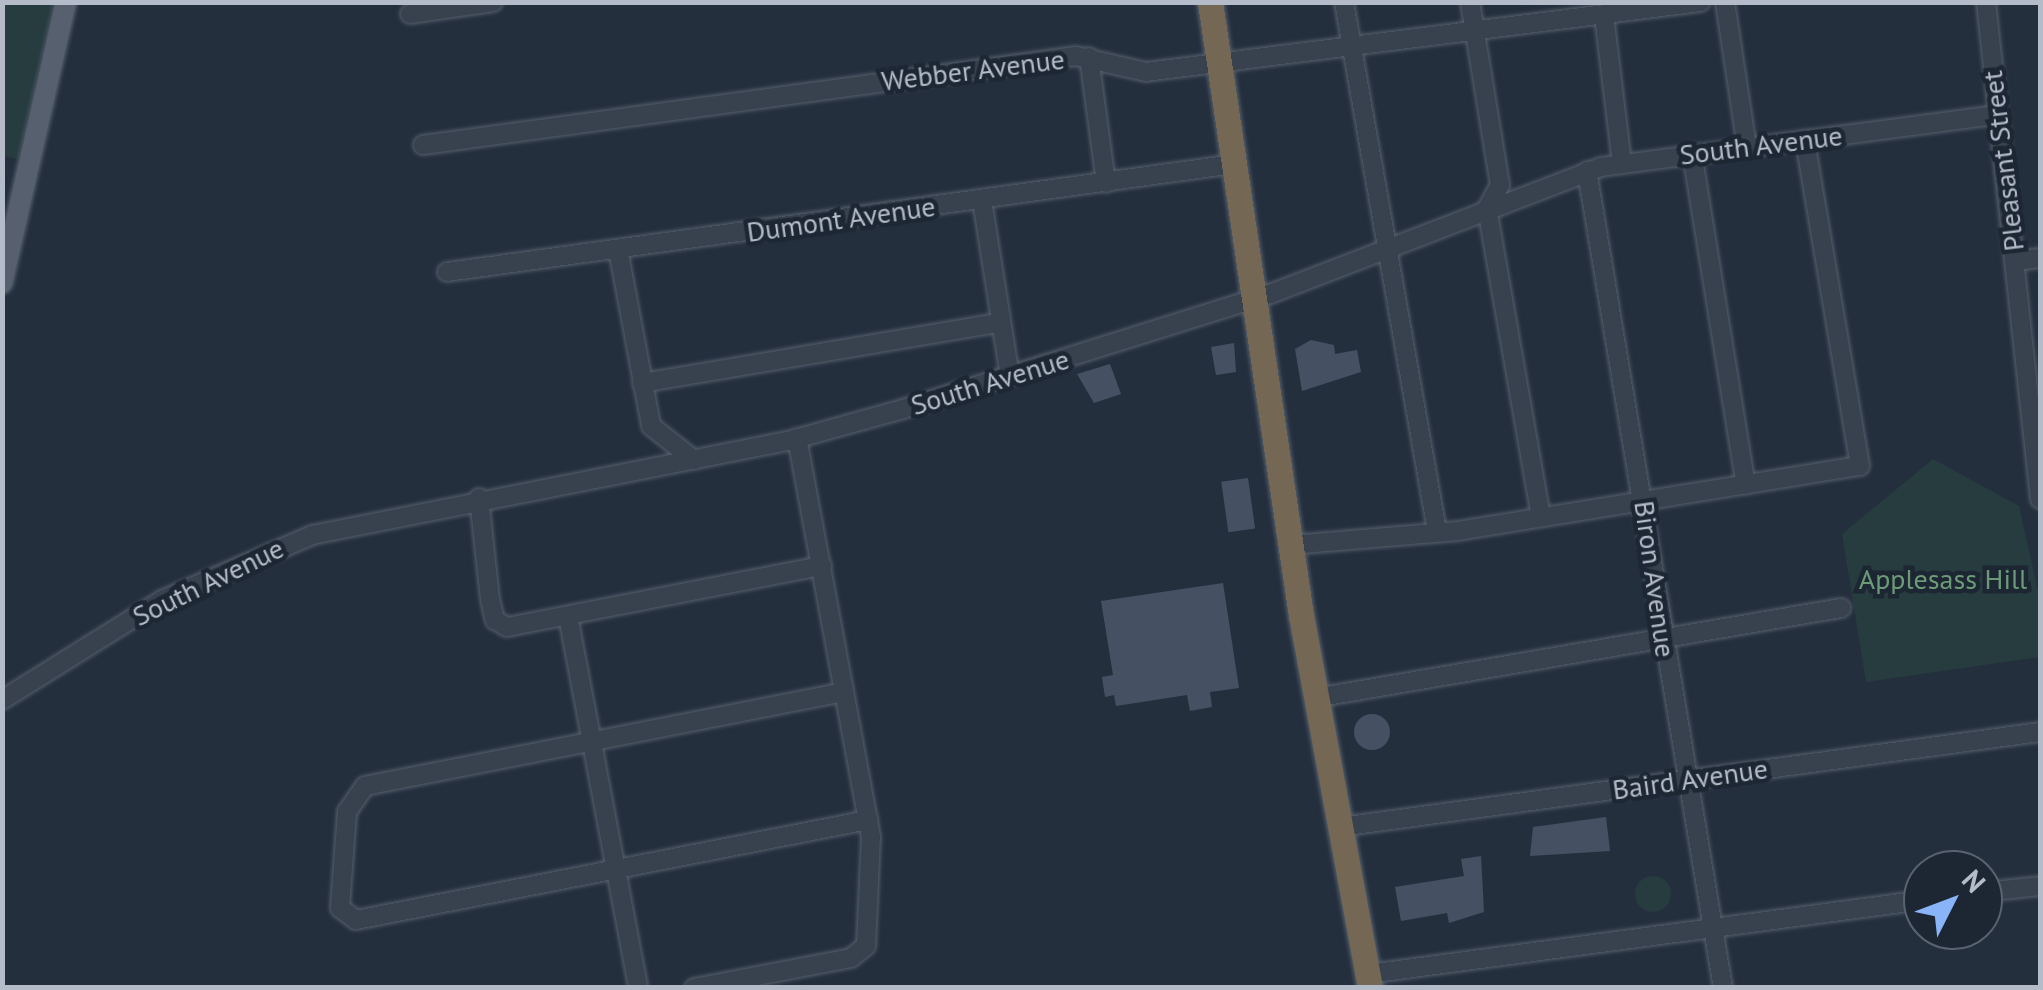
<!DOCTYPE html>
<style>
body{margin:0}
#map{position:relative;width:2043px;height:990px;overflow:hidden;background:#242f3e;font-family:"PT Sans",sans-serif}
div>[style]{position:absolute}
.green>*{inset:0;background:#263c3f}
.round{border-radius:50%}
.building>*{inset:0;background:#455162;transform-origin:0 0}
.roads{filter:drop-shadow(0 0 2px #565f6c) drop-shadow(0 0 2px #565f6c)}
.minor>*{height:18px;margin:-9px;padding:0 9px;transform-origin:9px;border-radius:9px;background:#38414e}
.major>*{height:20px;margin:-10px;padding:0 10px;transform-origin:10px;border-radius:10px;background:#56606e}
.highway>*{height:25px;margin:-12.5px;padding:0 12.5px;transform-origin:12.5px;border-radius:12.5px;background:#746855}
span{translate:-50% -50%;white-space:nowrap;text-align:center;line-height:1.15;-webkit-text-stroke:9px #1d2633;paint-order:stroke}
.street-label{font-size:28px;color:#b4bcc9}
.park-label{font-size:28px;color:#6b9a76}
.frame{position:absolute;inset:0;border:5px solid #b4bcc9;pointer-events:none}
.north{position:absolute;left:1903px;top:850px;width:100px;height:100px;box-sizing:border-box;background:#1d2633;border:2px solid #59626f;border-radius:50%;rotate:48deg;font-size:28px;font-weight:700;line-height:40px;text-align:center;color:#b4bcc9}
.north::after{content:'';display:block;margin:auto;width:35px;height:45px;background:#8ab4f8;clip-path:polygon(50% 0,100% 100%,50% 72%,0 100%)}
</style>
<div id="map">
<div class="green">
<div style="clip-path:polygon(2px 3px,53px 3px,18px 159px,3px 156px)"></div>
<div style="clip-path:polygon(1933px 459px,2019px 506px,2040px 600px,2040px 657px,1866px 682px,1842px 534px)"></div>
<div class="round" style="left:1635px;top:876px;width:36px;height:36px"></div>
</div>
<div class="building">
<div style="clip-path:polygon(1311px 340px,1334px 345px,1335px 354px,1357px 350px,1361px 372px,1302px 391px,1295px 349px)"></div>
<div style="clip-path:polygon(1234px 343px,1236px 372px,1216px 375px,1211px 347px)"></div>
<div style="clip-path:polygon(1110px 364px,1121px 394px,1094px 403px,1077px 374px)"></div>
<div style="left:1248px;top:478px;width:51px;height:27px;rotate:82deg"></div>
<div style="clip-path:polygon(1223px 583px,1239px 688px,1210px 692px,1212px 707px,1190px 711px,1187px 695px,1116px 706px,1114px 695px,1105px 697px,1102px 677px,1113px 675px,1101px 601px)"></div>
<div class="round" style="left:1354px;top:714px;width:36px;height:36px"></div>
<div style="clip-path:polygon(1606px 817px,1610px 851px,1530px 856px,1533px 827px)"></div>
<div style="clip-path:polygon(1481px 856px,1484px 912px,1449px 923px,1447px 913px,1401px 921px,1395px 887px,1464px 876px,1461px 859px)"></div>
</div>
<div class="roads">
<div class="minor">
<div style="left:1344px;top:2px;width:537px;rotate:80.03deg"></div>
<div style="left:1470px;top:2px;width:185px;rotate:80.7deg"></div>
<div style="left:1500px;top:185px;width:26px;rotate:119deg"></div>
<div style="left:1487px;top:208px;width:314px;rotate:80.1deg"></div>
<div style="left:1725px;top:2px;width:147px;rotate:81.4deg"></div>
<div style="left:1986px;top:2px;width:500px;rotate:83.8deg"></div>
<div style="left:410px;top:14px;width:84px;rotate:-8.2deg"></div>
<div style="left:1604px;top:15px;width:149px;rotate:83.1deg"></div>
<div style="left:1089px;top:57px;width:127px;rotate:82.3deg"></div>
<div style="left:423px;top:145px;width:659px;rotate:-7.76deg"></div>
<div style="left:1076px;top:56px;width:72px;rotate:12.9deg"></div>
<div style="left:1146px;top:72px;width:559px;rotate:-7.19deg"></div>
<div style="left:1692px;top:153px;width:336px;rotate:80.8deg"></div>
<div style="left:1587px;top:171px;width:828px;rotate:80.55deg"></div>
<div style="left:982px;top:200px;width:178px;rotate:81deg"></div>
<div style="left:618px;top:249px;width:180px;rotate:79.4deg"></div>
<div style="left:651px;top:426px;width:55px;rotate:38.3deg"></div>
<div style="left:2015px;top:261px;width:25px;rotate:-7deg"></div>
<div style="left:447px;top:272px;width:794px;rotate:-7.81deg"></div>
<div style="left:642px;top:383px;width:361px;rotate:-9.6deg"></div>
<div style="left:479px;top:498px;width:102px;rotate:83.8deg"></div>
<div style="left:490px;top:599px;width:22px;rotate:77deg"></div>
<div style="left:495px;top:620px;width:14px;rotate:30deg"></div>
<div style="left:507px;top:627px;width:321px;rotate:-11deg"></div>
<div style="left:1291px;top:545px;width:168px;rotate:-4.8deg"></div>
<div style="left:1458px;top:531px;width:407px;rotate:-9.2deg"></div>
<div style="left:1860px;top:466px;width:331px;rotate:-99.6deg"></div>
<div style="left:568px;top:616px;width:379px;rotate:79.3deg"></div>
<div style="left:844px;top:692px;width:488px;rotate:168.9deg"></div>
<div style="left:365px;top:786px;width:32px;rotate:125deg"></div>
<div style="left:347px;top:812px;width:96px;rotate:94.2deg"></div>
<div style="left:340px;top:908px;width:20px;rotate:37deg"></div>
<div style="left:356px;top:920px;width:522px;rotate:-11.05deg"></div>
<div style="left:1315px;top:698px;width:534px;rotate:-9.71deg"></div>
<div style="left:2px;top:700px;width:189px;rotate:-32deg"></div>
<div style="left:162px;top:600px;width:163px;rotate:-23.4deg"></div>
<div style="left:312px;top:535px;width:485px;rotate:-11.2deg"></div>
<div style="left:788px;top:441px;width:119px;rotate:-15.5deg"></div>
<div style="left:903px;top:409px;width:385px;rotate:-17.4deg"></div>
<div style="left:1270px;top:294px;width:355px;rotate:-21deg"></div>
<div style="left:1601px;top:167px;width:400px;rotate:-7.5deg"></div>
<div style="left:1340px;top:827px;width:706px;rotate:-7.73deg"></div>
<div style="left:1983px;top:892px;width:57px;rotate:-6deg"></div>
<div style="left:1368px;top:974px;width:560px;rotate:-7.59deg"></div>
<div style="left:694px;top:988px;width:160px;rotate:-10.8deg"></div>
<div style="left:851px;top:958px;width:19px;rotate:-39deg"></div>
<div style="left:866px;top:946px;width:109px;rotate:-87.4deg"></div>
<div style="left:871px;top:837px;width:406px;rotate:-100.5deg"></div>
</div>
<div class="major">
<div style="left:2px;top:283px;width:288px;rotate:-77.2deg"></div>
</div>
<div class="highway">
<div style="left:1210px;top:2px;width:620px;rotate:81.56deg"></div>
<div style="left:1301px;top:615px;width:379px;rotate:79.5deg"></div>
</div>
</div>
<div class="street-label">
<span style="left:973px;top:70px;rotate:-7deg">Webber Avenue</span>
<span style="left:1761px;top:145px;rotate:-7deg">South Avenue</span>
<span style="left:2003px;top:161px;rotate:-97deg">Pleasant Street</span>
<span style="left:841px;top:219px;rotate:-8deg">Dumont Avenue</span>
<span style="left:990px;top:382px;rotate:-17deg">South Avenue</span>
<span style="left:1655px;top:579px;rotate:82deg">Biron Avenue</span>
<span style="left:208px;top:582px;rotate:-26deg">South Avenue</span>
<span style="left:1690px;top:779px;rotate:-8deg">Baird Avenue</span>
</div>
<div class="park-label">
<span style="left:1943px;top:579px">Applesass Hill</span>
</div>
<div class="frame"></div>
<div class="north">N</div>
</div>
